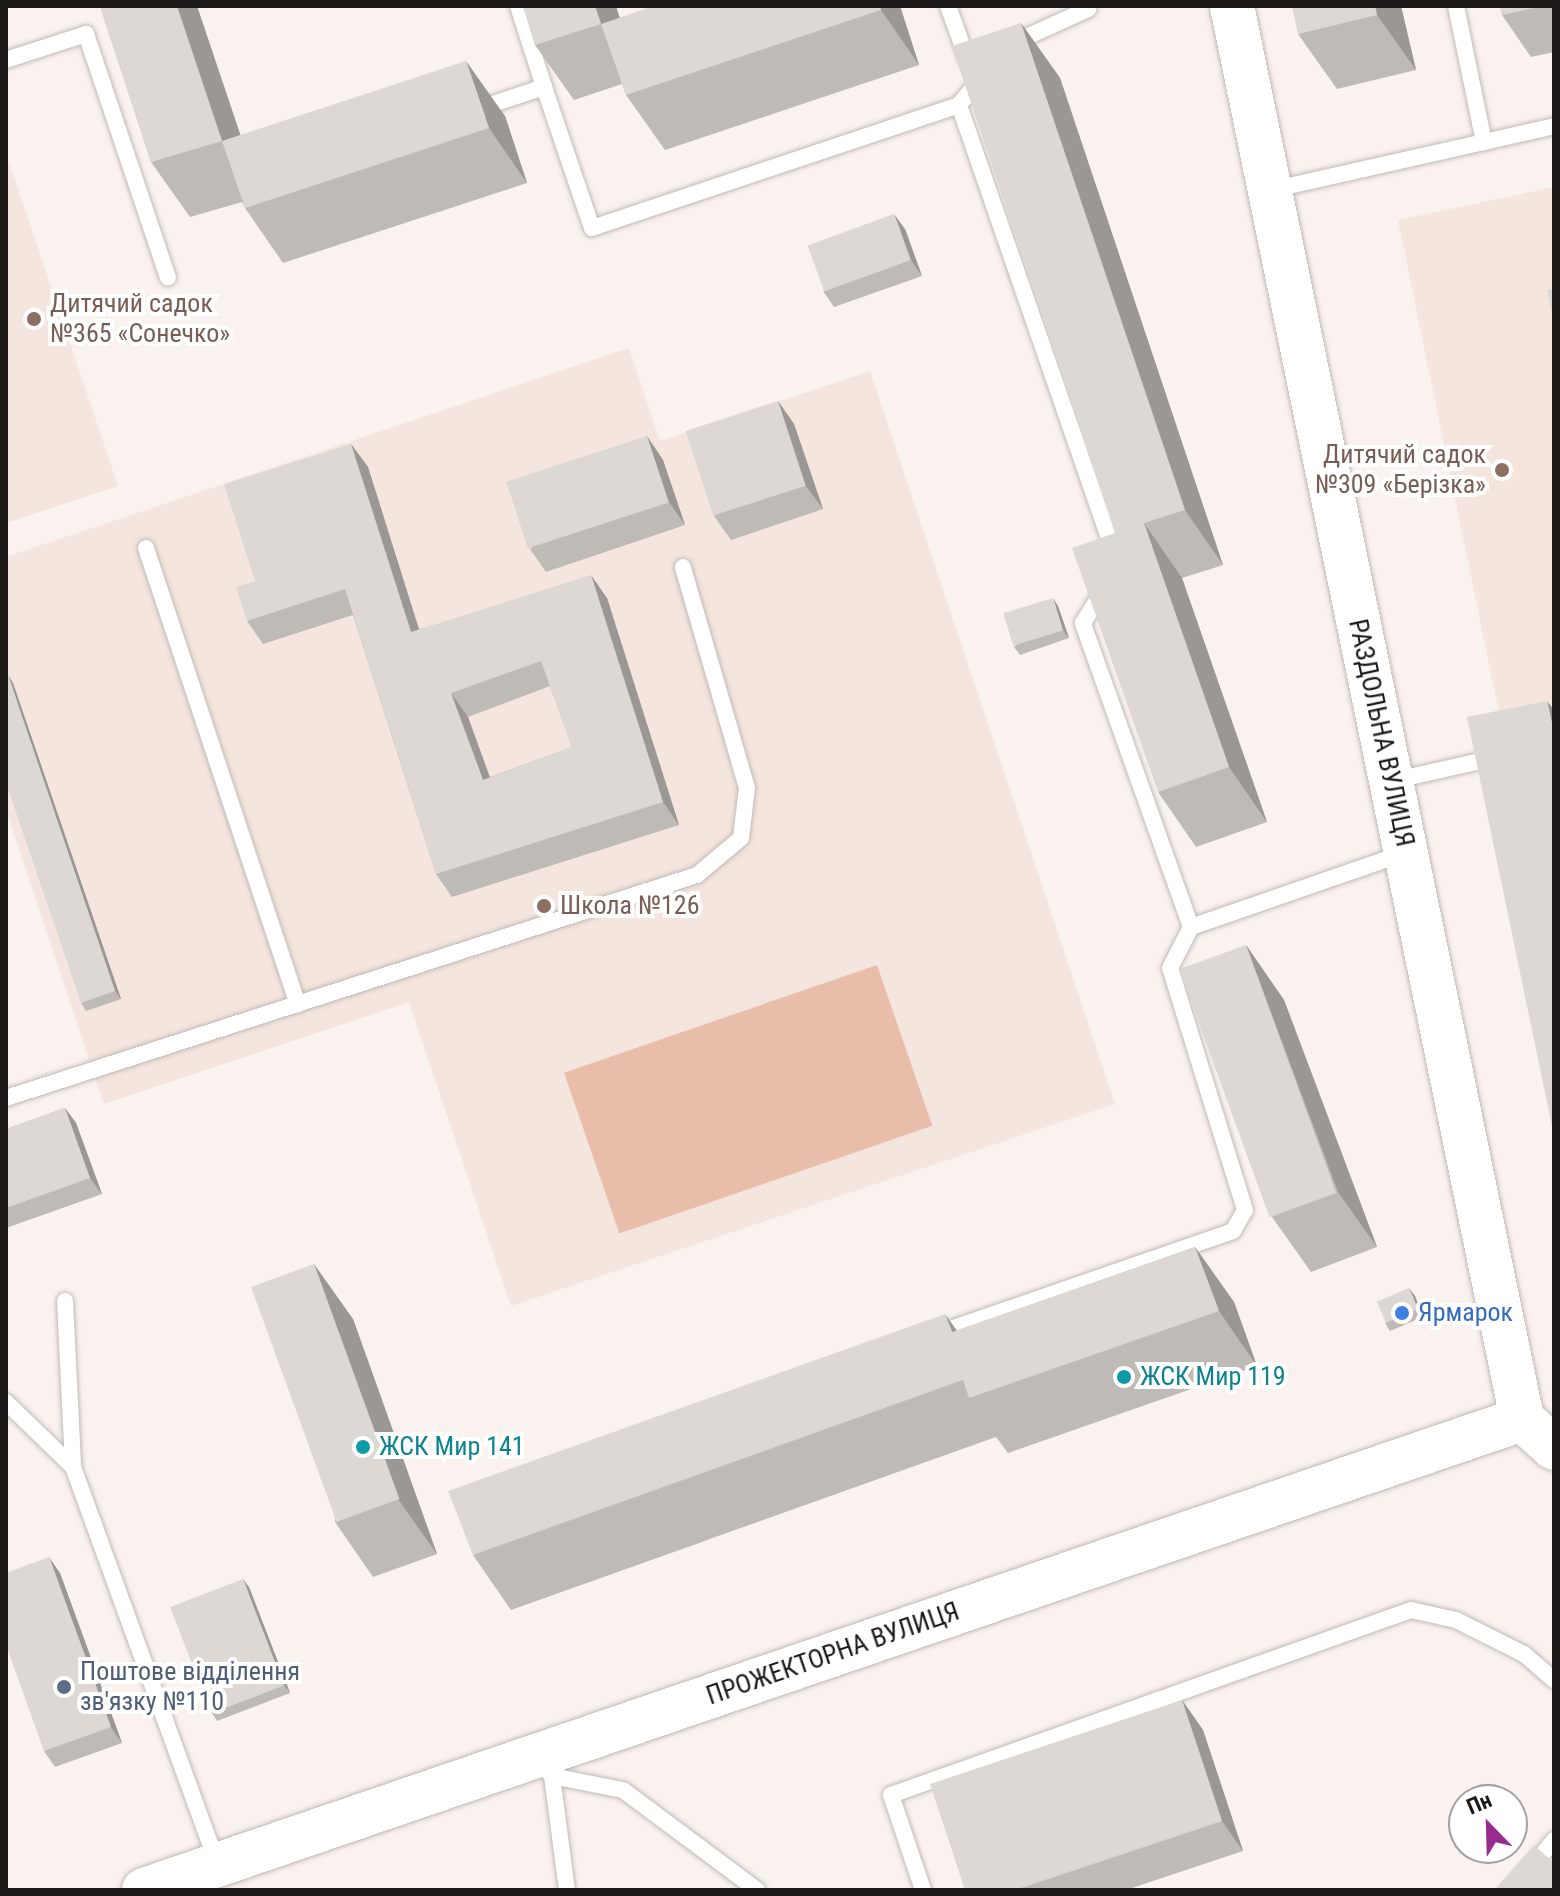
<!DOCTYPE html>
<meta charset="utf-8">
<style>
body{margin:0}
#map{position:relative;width:1560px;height:1896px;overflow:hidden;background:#f9f2ef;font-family:"Roboto Condensed",sans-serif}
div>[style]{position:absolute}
.built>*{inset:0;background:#f5e5df}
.green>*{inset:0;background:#e8bdaa;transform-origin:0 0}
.roads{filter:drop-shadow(0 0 2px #c1bab7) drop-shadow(0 0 2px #c1bab7)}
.lane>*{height:16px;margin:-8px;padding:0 8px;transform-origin:8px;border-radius:8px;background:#fff}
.secondary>*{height:44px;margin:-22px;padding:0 22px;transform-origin:22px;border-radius:22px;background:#fff}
.wall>*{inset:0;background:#bebab5}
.shaded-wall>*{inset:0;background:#9b9794}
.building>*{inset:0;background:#ddd8d3;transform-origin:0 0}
.dots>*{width:22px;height:22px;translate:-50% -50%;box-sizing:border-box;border:4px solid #fff;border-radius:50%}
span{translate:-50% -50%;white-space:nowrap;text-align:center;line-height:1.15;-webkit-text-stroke:8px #fff;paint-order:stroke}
.education-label{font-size:26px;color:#785e54}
.left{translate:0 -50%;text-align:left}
.right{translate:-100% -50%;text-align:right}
.street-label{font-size:26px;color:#1c1918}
.shop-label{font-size:26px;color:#366cbe}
.culture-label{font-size:26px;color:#0d838f}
.service-label{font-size:26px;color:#4e5e75}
.frame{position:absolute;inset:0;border:8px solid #1c1918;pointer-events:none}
.north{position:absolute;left:1448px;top:1784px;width:80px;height:80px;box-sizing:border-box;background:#fff;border:2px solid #a4a3a3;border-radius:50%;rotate:337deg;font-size:22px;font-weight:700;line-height:32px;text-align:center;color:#1c1918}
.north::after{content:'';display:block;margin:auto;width:28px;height:36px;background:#962c8f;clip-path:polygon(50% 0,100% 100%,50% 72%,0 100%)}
</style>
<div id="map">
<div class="built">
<div style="clip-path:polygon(6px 153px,118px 486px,6px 523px)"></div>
<div style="clip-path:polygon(1554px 187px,1554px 721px,1503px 732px,1398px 220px)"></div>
<div style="clip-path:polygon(629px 348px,660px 441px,870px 371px,1115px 1104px,511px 1306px,409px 1002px,104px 1104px,6px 810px,6px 557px)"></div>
</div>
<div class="green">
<div style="left:877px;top:965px;width:170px;height:331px;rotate:71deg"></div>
</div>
<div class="roads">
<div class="lane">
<div style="left:948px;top:6px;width:59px;rotate:70deg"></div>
<div style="left:1456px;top:6px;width:139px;rotate:78.4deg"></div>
<div style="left:1011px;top:44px;width:85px;rotate:-24.4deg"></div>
<div style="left:6px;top:60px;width:84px;rotate:-18deg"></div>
<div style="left:86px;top:34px;width:257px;rotate:71.4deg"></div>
<div style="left:980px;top:79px;width:33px;rotate:129deg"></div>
<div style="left:959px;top:105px;width:476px;rotate:70.9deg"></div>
<div style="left:544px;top:87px;width:149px;rotate:71.2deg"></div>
<div style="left:592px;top:228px;width:387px;rotate:-18.5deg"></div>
<div style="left:478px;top:109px;width:70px;rotate:-18.4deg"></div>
<div style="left:544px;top:87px;width:85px;rotate:-107.8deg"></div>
<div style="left:1271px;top:190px;width:290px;rotate:-12.7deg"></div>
<div style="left:146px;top:548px;width:481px;rotate:71.6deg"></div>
<div style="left:1392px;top:781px;width:109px;rotate:-12.8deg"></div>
<div style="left:1191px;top:927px;width:226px;rotate:-19.1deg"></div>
<div style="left:6px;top:1098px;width:726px;rotate:-17.89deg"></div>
<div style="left:697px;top:875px;width:57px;rotate:-40.1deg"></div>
<div style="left:741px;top:838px;width:50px;rotate:-83.2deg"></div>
<div style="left:747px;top:788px;width:230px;rotate:-106.2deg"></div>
<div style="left:65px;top:1301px;width:166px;rotate:87.2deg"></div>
<div style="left:936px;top:1334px;width:314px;rotate:-19.1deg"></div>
<div style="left:1233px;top:1231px;width:24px;rotate:-60deg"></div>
<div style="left:1245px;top:1210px;width:253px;rotate:-107.2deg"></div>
<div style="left:1170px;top:968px;width:46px;rotate:-62.9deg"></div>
<div style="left:1191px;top:927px;width:323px;rotate:-109.6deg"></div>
<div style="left:1083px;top:623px;width:40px;rotate:-58deg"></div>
<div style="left:6px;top:1402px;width:93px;rotate:44.1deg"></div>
<div style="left:73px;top:1467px;width:420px;rotate:70deg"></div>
<div style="left:546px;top:1769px;width:9px;rotate:49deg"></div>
<div style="left:552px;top:1776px;width:115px;rotate:82.5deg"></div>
<div style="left:552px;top:1776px;width:72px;rotate:11.2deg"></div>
<div style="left:623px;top:1790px;width:167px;rotate:36.7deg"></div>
<div style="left:923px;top:1890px;width:100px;rotate:-108.6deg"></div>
<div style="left:891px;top:1795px;width:552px;rotate:-19.58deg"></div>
<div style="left:1411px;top:1610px;width:46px;rotate:12.5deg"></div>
<div style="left:1456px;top:1620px;width:76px;rotate:26.6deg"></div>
<div style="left:1524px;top:1654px;width:40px;rotate:41deg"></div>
<div style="left:1513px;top:1890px;width:65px;rotate:-50.6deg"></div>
</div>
<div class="secondary">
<div style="left:1232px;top:6px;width:1442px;rotate:78.4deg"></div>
<div style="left:1522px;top:1419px;width:43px;rotate:42.2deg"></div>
<div style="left:144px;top:1890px;width:1456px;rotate:-18.87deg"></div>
</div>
</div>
<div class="wall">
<div style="clip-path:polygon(100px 6px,197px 6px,240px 135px,505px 116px,527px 183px,283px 263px,245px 208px,242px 202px,190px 217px,151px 162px)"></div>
<div style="clip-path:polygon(523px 6px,616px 6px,619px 18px,655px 6px,900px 6px,919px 65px,665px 150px,626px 95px,622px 84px,574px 100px,535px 45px)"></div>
<div style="clip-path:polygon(1401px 6px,1416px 70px,1337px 89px,1298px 34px)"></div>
<div style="clip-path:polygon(1500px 6px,1554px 6px,1554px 52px,1531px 57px,1502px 15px)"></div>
<div style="clip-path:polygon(1021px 23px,1060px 78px,1223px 565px,1182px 578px,1267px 822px,1196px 847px,1158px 792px,1115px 533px)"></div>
<div style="clip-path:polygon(905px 229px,922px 276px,834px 307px,823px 291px)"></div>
<div style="clip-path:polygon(778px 401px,794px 424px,823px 509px,731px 540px,714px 516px)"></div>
<div style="clip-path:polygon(647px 436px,663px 460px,685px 525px,546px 572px,530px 549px)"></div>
<div style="clip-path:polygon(evenodd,351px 444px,368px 467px,419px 629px,607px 598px,679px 825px,452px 897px,436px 874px,353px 615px,263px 644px,247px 621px,255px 581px,351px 444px,550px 686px,572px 747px,490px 777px,468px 717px,550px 686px)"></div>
<div style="clip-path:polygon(1058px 606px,1069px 638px,1020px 655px,1014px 647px)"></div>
<div style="clip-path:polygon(13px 683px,121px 999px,86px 1011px,81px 1003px)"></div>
<div style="clip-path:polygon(1246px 945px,1284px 1000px,1377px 1247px,1311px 1272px,1272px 1217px)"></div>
<div style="clip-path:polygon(65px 1108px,76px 1123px,102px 1194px,6px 1228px,6px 1129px)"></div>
<div style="clip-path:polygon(1195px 1247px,1234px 1302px,1257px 1366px,1008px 1453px,996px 1437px,511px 1610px,473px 1555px,957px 1331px)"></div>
<div style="clip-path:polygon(1415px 1296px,1423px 1317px,1390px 1331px,1385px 1323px)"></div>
<div style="clip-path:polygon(353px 1319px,437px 1554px,373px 1577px,335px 1522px)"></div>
<div style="clip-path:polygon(60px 1573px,122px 1743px,55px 1767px,44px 1751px)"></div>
<div style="clip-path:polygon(249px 1587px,290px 1693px,217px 1721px,212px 1713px)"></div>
<div style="clip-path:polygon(1182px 1700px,1203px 1730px,1243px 1851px,1126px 1890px,965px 1890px)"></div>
</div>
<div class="shaded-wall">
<div style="clip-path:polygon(177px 6px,197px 6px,261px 196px,222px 141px)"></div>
<div style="clip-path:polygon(595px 6px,616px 6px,639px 79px,601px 24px)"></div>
<div style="clip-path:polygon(880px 6px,900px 6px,919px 65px,881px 10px)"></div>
<div style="clip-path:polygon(1375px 6px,1401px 6px,1416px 70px,1377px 15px)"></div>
<div style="clip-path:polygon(1021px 23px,1060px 78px,1223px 565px,1185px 510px)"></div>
<div style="clip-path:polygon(466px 61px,505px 116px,527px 183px,489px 128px)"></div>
<div style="clip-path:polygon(894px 214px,905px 229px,922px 276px,911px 260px)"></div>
<div style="clip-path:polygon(778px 401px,794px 424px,823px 509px,806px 486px)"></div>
<div style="clip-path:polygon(647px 436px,663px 460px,685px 525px,669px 502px)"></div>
<div style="clip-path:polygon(351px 444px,368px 467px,427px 655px,411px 632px)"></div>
<div style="clip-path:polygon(1144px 523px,1182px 578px,1267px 822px,1229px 767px)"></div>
<div style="clip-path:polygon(591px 575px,607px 598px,679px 825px,663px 802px)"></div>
<div style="clip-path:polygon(1053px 598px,1058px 606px,1069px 638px,1063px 630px)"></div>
<div style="clip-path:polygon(8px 675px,13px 683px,121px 999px,115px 991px)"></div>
<div style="clip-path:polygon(451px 693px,468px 717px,499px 803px,483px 780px)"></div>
<div style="clip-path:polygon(1547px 701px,1554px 710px,1554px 733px)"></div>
<div style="clip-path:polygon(1246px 945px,1284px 1000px,1377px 1247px,1338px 1192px)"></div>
<div style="clip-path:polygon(65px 1108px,76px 1123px,102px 1194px,90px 1178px)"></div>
<div style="clip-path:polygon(1195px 1247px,1234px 1302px,1257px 1366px,1219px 1311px)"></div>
<div style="clip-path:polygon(314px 1264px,353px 1319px,437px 1554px,398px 1499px)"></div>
<div style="clip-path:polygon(1409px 1288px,1415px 1296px,1423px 1317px,1418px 1309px)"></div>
<div style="clip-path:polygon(945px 1314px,984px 1369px,952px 1332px)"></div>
<div style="clip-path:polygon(49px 1557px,60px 1573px,122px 1743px,111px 1727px)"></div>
<div style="clip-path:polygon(243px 1579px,249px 1587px,290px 1693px,284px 1685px)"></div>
<div style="clip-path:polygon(1182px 1700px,1203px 1730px,1243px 1851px,1222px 1821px)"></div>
</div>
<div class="building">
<div style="clip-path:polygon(100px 6px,177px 6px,222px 141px,466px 61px,489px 128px,245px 208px,222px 141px,151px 162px)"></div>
<div style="clip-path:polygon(523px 6px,595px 6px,601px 24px,535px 45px)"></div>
<div style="clip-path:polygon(655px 6px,880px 6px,881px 10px,626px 95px,601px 24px)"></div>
<div style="clip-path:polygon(1292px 6px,1375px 6px,1377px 15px,1298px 34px)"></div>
<div style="clip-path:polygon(1500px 6px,1543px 6px,1502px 15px)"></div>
<div style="clip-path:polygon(1021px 23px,1185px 510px,1144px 523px,1229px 767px,1158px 792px,1072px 548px,1115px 533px,952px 46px)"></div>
<div style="left:894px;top:214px;width:49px;height:92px;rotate:70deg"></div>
<div style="clip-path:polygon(1554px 288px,1554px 323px,1547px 290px)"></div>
<div style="left:778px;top:401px;width:89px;height:97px;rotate:72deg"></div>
<div style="left:647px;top:436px;width:70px;height:148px;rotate:72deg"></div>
<div style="clip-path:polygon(evenodd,351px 444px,411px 632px,591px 575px,663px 802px,436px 874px,345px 589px,247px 621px,236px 587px,255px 581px,224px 484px,351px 444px,541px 661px,572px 747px,483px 780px,451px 693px,541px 661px)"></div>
<div style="left:1053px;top:598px;width:34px;height:52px;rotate:73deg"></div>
<div style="clip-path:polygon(6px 675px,8px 675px,115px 991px,81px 1003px,6px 783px)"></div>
<div style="clip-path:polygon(1547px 701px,1554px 733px,1554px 1136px,1467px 717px)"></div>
<div style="left:1246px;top:945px;width:264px;height:71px;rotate:70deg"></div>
<div style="clip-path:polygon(65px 1108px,90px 1178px,6px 1208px,6px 1129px)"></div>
<div style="clip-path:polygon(1195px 1247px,1219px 1311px,969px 1398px,963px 1380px,473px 1555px,448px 1491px,945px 1314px,952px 1332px)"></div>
<div style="left:314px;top:1264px;width:250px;height:67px;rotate:70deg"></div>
<div style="left:1409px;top:1288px;width:23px;height:35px;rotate:67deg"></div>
<div style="clip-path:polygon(49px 1557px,111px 1727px,44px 1751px,6px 1645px,6px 1573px)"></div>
<div style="left:243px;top:1579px;width:114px;height:78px;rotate:69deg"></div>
<div style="clip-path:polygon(1182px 1700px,1222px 1821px,1015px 1890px,965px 1890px,930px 1784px)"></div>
<div style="clip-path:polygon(1534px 1845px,1554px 1863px,1554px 1890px,1494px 1890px)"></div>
</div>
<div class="dots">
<div style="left:34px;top:319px;background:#8d6e63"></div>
<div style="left:1502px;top:470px;background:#8d6e63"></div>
<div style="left:544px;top:906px;background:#8d6e63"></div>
<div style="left:1402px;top:1313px;background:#3f7fe0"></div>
<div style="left:1124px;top:1377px;background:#0f9aa8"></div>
<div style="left:363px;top:1447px;background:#0f9aa8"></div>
<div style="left:64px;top:1687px;background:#5c6f8a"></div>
</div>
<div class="education-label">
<span class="left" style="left:50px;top:319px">Дитячий садок<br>№365 «Сонечко»</span>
<span class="right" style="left:1486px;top:470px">Дитячий садок<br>№309 «Берізка»</span>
<span class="left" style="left:560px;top:906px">Школа №126</span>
</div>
<div class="street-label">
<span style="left:1381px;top:733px;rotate:78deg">РАЗДОЛЬНА ВУЛИЦЯ</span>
<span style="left:833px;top:1654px;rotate:-19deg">ПРОЖЕКТОРНА ВУЛИЦЯ</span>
</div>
<div class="shop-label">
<span class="left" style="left:1418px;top:1313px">Ярмарок</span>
</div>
<div class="culture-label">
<span class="left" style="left:1140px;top:1377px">ЖСК Мир 119</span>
<span class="left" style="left:379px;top:1447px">ЖСК Мир 141</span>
</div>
<div class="service-label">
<span class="left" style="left:80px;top:1687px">Поштове відділення<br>зв'язку №110</span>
</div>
<div class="frame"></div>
<div class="north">Пн</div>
</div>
